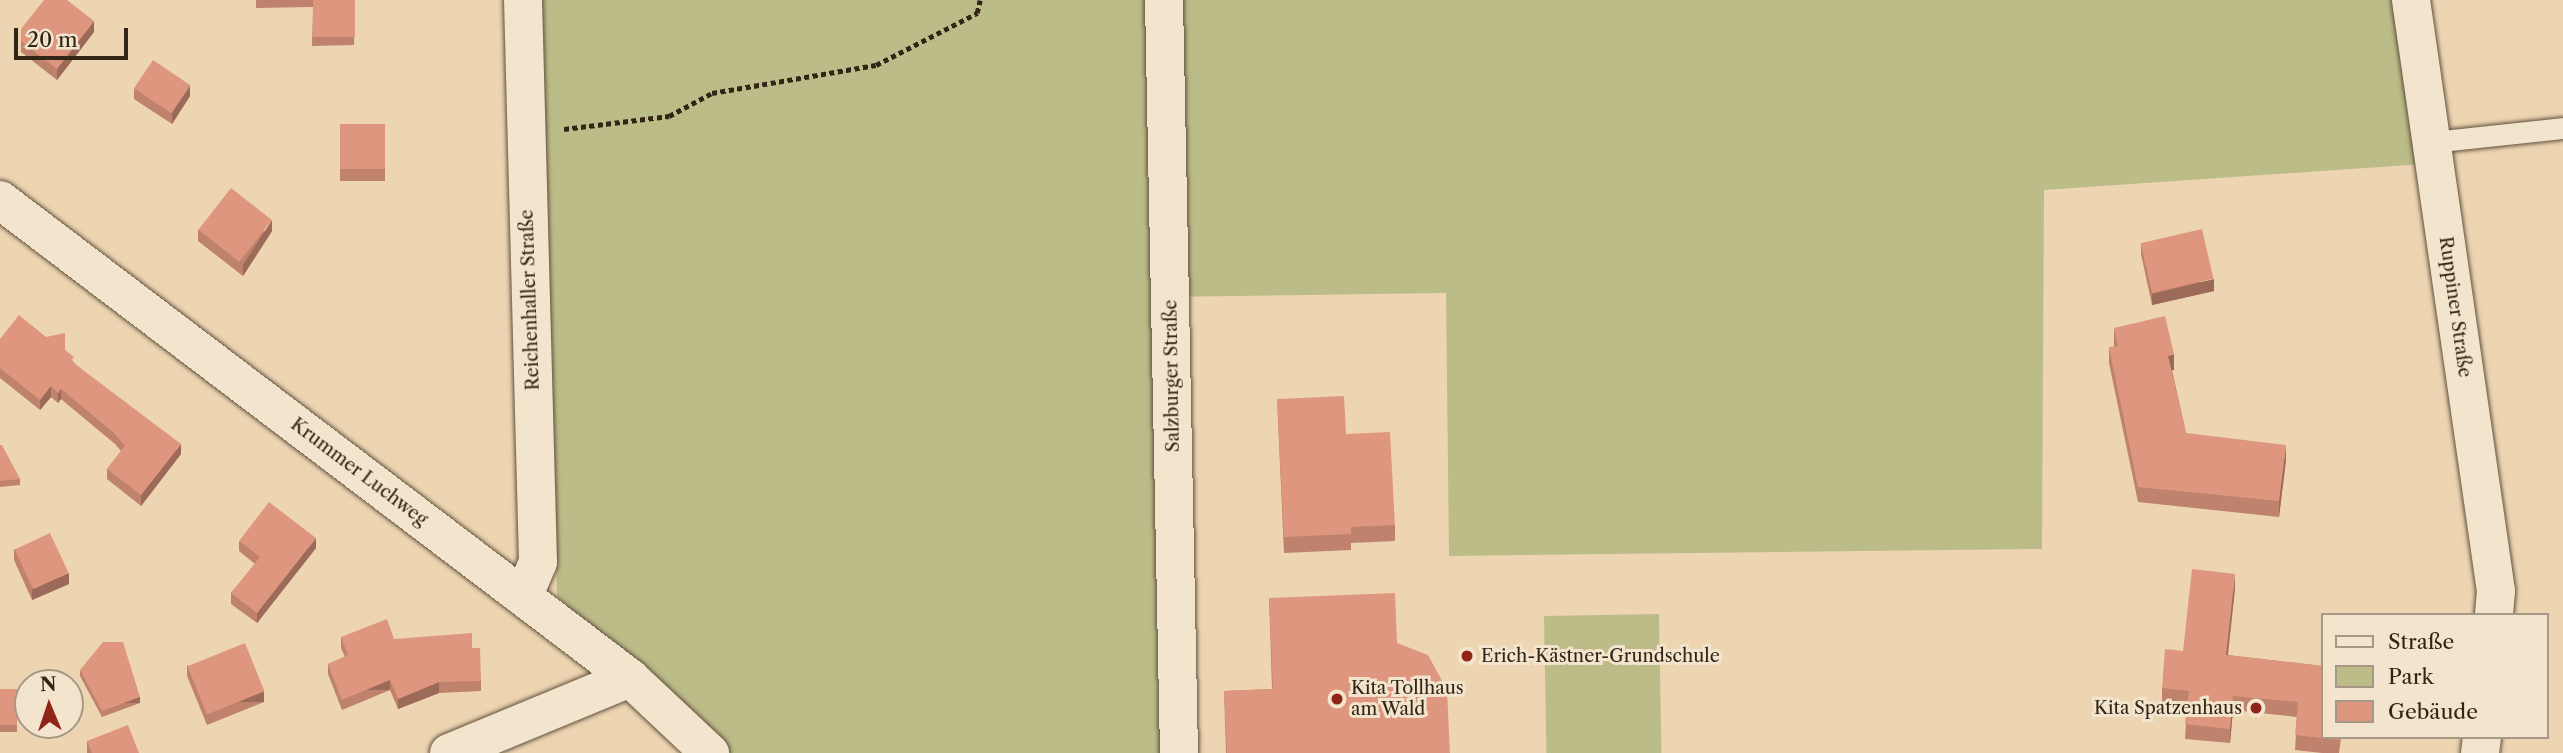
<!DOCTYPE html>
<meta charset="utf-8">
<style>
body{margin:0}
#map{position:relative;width:2563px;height:753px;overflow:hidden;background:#edd5b2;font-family:"Libre Caslon Text",serif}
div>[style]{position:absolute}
.green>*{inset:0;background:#bcbc89;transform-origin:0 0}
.path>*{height:4.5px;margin-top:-2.25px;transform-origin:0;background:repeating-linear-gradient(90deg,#322516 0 5px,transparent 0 8.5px)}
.roads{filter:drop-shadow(0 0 2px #61513d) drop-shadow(0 0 2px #61513d)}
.service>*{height:21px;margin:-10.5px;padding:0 10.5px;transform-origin:10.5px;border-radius:10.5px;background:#f3e4cd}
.minor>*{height:38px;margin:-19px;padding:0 19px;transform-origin:19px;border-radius:19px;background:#f3e4cd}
.wall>*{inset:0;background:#bf826c;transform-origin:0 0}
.shaded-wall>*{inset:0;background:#9b6a58;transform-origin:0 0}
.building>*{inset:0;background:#de977e;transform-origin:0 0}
.dots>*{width:19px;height:19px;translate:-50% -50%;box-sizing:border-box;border:4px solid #f3e4cd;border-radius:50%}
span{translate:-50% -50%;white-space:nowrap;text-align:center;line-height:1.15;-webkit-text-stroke:6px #f3e4cd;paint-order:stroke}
.street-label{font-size:18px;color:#322516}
.poi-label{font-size:18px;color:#322516}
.left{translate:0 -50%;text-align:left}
.right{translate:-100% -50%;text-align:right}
.legend{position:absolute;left:2321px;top:613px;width:228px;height:126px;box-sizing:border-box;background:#f3e4cd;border:2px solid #a69884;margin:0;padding:9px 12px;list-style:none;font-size:21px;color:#322516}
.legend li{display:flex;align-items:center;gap:14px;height:35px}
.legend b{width:35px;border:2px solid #a69884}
.north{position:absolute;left:14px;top:669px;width:70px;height:70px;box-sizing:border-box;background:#f3e4cd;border:2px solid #a69884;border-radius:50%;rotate:358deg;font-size:19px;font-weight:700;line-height:28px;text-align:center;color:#322516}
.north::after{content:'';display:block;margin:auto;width:24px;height:32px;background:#8f2418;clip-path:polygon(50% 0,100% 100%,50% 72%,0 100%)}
.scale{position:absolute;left:14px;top:28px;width:114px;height:32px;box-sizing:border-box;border:4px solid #322516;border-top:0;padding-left:9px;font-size:21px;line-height:24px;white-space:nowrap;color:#322516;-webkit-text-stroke:5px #f3e4cd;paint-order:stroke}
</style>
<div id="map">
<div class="green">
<div style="clip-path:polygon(539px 0,2401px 0,2424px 164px,2044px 190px,2042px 549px,1449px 556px,1446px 293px,1162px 297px,1170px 753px,726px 753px,557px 596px)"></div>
<div style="left:1659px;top:614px;width:139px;height:115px;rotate:89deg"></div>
</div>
<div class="path">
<div style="left:564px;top:129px;width:106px;rotate:-7.1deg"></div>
<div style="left:669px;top:116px;width:49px;rotate:-28.1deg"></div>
<div style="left:712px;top:93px;width:166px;rotate:-9.7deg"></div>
<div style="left:876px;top:65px;width:114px;rotate:-27.2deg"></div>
<div style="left:977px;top:13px;width:13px;rotate:-77deg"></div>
</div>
<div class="roads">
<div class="service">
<div style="left:2432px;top:142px;width:132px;rotate:-6.1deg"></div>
</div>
<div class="minor">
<div style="left:523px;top:0;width:562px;rotate:88.47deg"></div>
<div style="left:538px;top:562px;width:38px;rotate:113deg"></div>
<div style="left:1164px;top:0;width:753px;rotate:88.86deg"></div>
<div style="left:2411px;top:0;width:597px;rotate:81.82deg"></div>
<div style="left:2496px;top:591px;width:24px;rotate:95deg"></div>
<div style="left:0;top:200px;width:791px;rotate:37.19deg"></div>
<div style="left:630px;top:678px;width:110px;rotate:43.2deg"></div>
<div style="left:449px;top:753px;width:196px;rotate:-22.5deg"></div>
<div style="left:2480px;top:753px;width:16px;rotate:-83deg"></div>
</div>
</div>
<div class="wall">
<div style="clip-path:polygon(256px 0,355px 0,354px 45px,312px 46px,313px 7px,256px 8px)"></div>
<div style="clip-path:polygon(21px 29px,94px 32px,57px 80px,21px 52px)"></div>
<div style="clip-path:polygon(134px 88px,190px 96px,172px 124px,134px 99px)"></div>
<div style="left:385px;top:124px;width:57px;height:45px;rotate:90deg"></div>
<div style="clip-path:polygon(198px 230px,272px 231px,243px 276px,198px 241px)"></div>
<div style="clip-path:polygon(2141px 243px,2214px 291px,2152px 305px,2141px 254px)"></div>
<div style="clip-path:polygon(2114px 328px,2174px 370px,2172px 370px,2186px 433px,2286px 460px,2279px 517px,2138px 502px,2109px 363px,2109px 347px,2114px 347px)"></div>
<div style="clip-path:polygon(46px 337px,65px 350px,74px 363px,181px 454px,141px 506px,107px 479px,107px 469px,121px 451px,115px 444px,61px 399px,58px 403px,51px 397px,40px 410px,0 378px,0 339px)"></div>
<div style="clip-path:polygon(1277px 399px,1346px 434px,1395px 525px,1395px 541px,1351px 543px,1351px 550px,1284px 553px)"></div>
<div style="clip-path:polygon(0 445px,20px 479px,20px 485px,0 487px)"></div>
<div style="clip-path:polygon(239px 541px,316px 548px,257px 623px,231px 604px,231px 593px,255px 564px,239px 551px)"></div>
<div style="clip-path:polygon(14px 549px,69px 584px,32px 600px,14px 560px)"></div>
<div style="clip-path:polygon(2235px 588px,2228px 655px,2323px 666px,2341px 737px,2339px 753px,2322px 753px,2295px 750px,2297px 717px,2233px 710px,2230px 743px,2185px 739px,2187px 705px,2162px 702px,2162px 688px,2183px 651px)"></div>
<div style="clip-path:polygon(1269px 598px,1397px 643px,1450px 753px,1226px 753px,1224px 691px,1272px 689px)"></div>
<div style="clip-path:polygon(341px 637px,394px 639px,472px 648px,481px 681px,481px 691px,439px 693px,398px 709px,390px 690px,342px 710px,328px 674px,328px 664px,345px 657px,341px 648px)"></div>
<div style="clip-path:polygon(187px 665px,264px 702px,207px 725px,187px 676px)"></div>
<div style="clip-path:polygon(80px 670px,140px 703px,102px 717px,80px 676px)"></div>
<div style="left:0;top:689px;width:17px;height:43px"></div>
<div style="clip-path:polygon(87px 741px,139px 753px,87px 753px)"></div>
</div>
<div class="shaded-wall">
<div style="clip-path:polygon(94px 21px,94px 32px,57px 80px,57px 69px)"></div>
<div style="clip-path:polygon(190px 85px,190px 96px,172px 124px,172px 113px)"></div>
<div style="clip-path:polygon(272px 220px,272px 231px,243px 276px,243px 265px)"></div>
<div style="clip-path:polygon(2214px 279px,2214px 291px,2152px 305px,2152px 294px)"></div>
<div style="clip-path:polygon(2174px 354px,2174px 370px,2168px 371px,2168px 356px)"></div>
<div style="clip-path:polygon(51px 386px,51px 397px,40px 410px,40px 400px)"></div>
<div style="clip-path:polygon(61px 389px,61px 399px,58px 403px,58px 393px)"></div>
<div style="clip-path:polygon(181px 444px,181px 454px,141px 506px,141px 495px)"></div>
<div style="clip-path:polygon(2286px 445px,2286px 460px,2279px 517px,2279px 501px)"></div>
<div style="clip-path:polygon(316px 538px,316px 548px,257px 623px,257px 613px)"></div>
<div style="clip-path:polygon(69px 573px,69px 584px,32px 600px,32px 589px)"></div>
<div style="clip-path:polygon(2235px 574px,2235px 588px,2226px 670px,2226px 655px)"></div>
<div style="left:390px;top:680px;width:10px;height:52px;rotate:90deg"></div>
<div style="clip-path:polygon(439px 682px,439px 693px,398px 709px,398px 699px)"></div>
<div style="left:264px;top:691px;width:11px;height:61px;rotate:90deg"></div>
<div style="clip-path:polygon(2233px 696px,2233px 710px,2230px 743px,2230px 729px)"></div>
<div style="left:140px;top:697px;width:6px;height:40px;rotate:90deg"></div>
</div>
<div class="building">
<div style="clip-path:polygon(44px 0,67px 0,94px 21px,57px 69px,21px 41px,21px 29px)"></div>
<div style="left:313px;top:0;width:42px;height:37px"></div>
<div style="left:153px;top:60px;width:45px;height:34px;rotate:34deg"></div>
<div style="left:385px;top:124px;width:45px;height:45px;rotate:90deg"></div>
<div style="left:231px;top:188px;width:52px;height:53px;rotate:38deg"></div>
<div style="left:2202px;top:229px;width:51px;height:63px;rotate:77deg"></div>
<div style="clip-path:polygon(19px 315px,46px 337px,65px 333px,65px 350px,74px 357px,71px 361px,181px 444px,141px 495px,107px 469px,125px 446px,115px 434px,61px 389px,58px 393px,51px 386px,40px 400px,0 368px,0 339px)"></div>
<div style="clip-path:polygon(2165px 316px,2174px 354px,2168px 356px,2186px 433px,2286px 445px,2279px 501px,2138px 487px,2109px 347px,2118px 346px,2114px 328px)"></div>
<div style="clip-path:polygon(1344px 396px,1346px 434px,1390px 432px,1395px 525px,1351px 527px,1351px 534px,1284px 537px,1277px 399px)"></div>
<div style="clip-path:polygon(0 445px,2px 445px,20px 479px,0 481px)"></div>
<div style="clip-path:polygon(269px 502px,316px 538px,257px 613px,231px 593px,260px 557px,239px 541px)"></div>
<div style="left:50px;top:533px;width:44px;height:39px;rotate:65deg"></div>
<div style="clip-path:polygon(2192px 569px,2235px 574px,2226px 655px,2323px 666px,2323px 737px,2339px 737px,2339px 740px,2295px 735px,2298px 702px,2233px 696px,2230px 729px,2185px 724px,2189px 691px,2162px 688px,2165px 649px,2183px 651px)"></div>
<div style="clip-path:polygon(1395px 593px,1397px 643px,1428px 655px,1447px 690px,1450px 753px,1227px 753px,1224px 691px,1273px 689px,1269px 598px)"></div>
<div style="clip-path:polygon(387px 619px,394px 639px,472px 633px,472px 648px,480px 648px,481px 681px,439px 682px,398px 699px,390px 680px,342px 700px,328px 664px,348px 655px,341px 637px)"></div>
<div style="clip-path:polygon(103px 642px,123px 642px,140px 697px,102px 711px,80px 670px)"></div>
<div style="left:245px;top:643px;width:52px;height:62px;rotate:68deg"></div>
<div style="left:0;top:689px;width:17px;height:36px"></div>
<div style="clip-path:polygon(128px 725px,139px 753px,92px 753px,87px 741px)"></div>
</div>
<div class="dots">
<div style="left:1467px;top:656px;background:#8f2418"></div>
<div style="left:1337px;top:699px;background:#8f2418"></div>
<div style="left:2256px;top:708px;background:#8f2418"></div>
</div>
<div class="street-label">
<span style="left:530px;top:300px;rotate:-92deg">Reichenhaller Straße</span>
<span style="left:2455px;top:307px;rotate:82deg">Ruppiner Straße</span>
<span style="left:1172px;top:376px;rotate:-91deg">Salzburger Straße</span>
<span style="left:359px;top:472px;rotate:37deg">Krummer Luchweg</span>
</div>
<div class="poi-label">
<span class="left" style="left:1481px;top:656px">Erich-Kästner-Grundschule</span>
<span class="left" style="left:1351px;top:699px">Kita Tollhaus<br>am Wald</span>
<span class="right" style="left:2242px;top:708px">Kita Spatzenhaus</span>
</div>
<ul class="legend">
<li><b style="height:9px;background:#f3e4cd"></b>Straße</li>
<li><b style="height:19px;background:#bcbc89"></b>Park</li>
<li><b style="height:19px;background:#de977e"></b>Gebäude</li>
</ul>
<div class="north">N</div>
<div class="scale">20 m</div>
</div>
